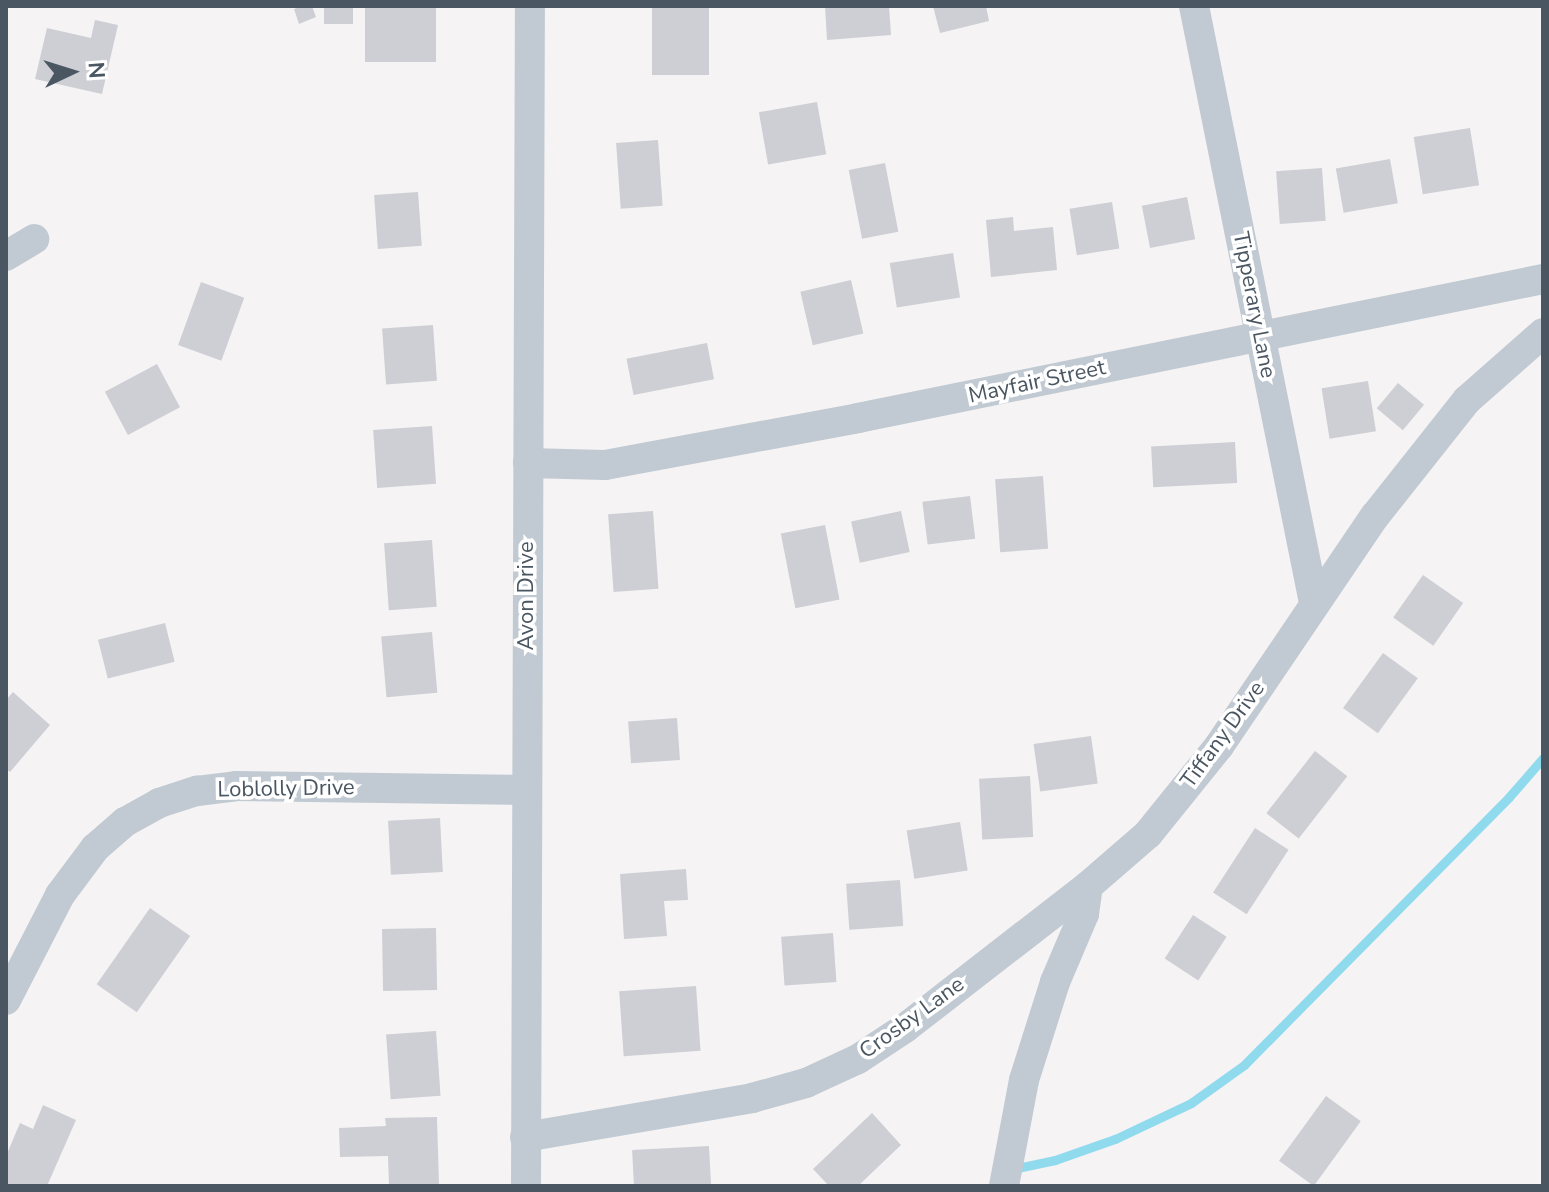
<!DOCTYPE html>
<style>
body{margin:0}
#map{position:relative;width:1549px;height:1192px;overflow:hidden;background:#f5f3f3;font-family:"Nunito Sans",sans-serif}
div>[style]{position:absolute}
.stream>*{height:9px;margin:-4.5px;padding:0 4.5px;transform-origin:4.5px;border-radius:4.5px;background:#90daee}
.building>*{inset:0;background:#cdcfd5;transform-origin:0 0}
.minor>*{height:30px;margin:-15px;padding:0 15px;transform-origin:15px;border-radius:15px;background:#c1cad2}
span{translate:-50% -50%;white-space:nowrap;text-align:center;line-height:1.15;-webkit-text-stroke:7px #fff;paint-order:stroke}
.street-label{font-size:22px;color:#4a5661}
.frame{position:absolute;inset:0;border:8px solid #4a5661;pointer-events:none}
.north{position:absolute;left:32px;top:32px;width:80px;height:80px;-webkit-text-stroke:6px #fff;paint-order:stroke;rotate:86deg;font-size:22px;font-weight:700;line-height:32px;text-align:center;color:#4a5661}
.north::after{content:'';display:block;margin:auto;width:28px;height:36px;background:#4a5661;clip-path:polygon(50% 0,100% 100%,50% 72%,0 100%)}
</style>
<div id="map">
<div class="stream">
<div style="left:1013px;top:1169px;width:43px;rotate:-12.1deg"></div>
<div style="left:1055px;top:1160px;width:64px;rotate:-19.3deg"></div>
<div style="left:1115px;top:1139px;width:84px;rotate:-25.3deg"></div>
<div style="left:1191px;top:1103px;width:65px;rotate:-35.6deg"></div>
<div style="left:1244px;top:1065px;width:377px;rotate:-45.3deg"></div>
<div style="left:1509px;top:797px;width:52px;rotate:-48.9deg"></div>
</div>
<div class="building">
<div style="clip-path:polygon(303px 6px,312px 6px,316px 17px,299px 24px,294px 9px)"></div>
<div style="left:324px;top:6px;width:29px;height:18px"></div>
<div style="left:365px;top:6px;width:71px;height:56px"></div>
<div style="left:652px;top:6px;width:57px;height:69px"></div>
<div style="clip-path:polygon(825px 6px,889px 6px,891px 35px,827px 40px)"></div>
<div style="clip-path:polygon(933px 6px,986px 6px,989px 21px,940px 33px)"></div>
<div style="clip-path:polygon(95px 20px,118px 25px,102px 94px,35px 79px,47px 28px,91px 38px)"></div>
<div style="left:817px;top:102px;width:53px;height:59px;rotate:80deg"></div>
<div style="left:1470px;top:128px;width:58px;height:57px;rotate:81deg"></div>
<div style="left:658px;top:140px;width:66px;height:42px;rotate:86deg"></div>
<div style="left:1390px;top:159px;width:45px;height:55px;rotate:80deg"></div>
<div style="left:885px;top:163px;width:70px;height:37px;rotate:79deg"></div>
<div style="left:1322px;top:168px;width:53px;height:46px;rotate:86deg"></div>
<div style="left:418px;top:192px;width:54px;height:44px;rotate:86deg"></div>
<div style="left:1187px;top:197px;width:43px;height:46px;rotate:79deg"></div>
<div style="left:1112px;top:202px;width:47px;height:43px;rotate:81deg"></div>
<div style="clip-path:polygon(1013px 217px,1014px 231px,1053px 227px,1057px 270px,991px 277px,986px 220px)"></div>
<div style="left:953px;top:253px;width:45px;height:64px;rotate:81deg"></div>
<div style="left:851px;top:280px;width:55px;height:52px;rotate:77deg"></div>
<div style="left:201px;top:282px;width:46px;height:67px;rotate:20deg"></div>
<div style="left:433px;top:325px;width:56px;height:51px;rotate:86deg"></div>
<div style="left:707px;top:343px;width:37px;height:82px;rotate:79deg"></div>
<div style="left:157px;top:364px;width:49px;height:59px;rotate:62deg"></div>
<div style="left:1368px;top:381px;width:51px;height:47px;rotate:81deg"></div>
<div style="left:1398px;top:383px;width:34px;height:33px;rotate:40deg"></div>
<div style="left:432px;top:426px;width:58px;height:59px;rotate:86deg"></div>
<div style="left:1235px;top:442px;width:41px;height:84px;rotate:87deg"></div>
<div style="left:1043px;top:476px;width:73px;height:48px;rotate:86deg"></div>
<div style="left:970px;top:496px;width:43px;height:48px;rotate:83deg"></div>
<div style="left:653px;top:511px;width:78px;height:45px;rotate:86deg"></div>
<div style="left:901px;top:511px;width:42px;height:51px;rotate:78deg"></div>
<div style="left:825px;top:525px;width:76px;height:45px;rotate:79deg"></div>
<div style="left:432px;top:540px;width:67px;height:48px;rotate:86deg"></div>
<div style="left:1423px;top:575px;width:49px;height:52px;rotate:35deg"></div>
<div style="left:165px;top:623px;width:40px;height:69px;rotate:76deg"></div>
<div style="left:432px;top:632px;width:61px;height:51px;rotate:85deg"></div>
<div style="left:1383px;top:653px;width:43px;height:68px;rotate:36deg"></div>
<div style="clip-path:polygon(13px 692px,50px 725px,10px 772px,6px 769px,6px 700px)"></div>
<div style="left:677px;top:718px;width:42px;height:49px;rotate:86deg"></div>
<div style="left:1091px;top:736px;width:48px;height:58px;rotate:82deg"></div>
<div style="left:1315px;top:751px;width:41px;height:79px;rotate:38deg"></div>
<div style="left:1030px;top:776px;width:61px;height:51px;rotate:87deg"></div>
<div style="left:440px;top:818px;width:54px;height:52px;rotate:87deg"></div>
<div style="left:960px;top:822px;width:49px;height:54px;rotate:81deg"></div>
<div style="left:1255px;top:828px;width:40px;height:77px;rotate:33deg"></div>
<div style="clip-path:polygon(686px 869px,688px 900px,664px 901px,667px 936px,624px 939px,620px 874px)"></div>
<div style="left:900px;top:880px;width:46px;height:54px;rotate:86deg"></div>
<div style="left:150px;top:908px;width:49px;height:93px;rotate:35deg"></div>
<div style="left:1193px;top:915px;width:40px;height:52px;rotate:33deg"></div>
<div style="left:436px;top:928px;width:62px;height:54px;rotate:89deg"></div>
<div style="left:833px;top:933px;width:49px;height:52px;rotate:86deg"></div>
<div style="left:696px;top:986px;width:65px;height:77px;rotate:86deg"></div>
<div style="left:436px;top:1031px;width:65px;height:50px;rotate:86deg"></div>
<div style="left:1326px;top:1096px;width:43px;height:80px;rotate:36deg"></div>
<div style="clip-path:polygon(43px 1105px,76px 1120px,47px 1186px,6px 1186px,6px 1156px,20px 1123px,33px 1129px)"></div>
<div style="clip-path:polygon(872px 1113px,901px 1145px,858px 1186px,829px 1186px,813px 1169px)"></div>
<div style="clip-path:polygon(437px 1117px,439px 1186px,389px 1186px,388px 1156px,340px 1157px,339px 1128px,386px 1126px,385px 1118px)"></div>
<div style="left:709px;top:1146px;width:40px;height:77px;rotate:87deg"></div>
</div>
<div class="minor">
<div style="left:1194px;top:6px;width:609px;rotate:78.63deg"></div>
<div style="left:6px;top:256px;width:33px;rotate:-31deg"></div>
<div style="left:528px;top:463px;width:77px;rotate:1.5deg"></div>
<div style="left:605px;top:465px;width:257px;rotate:-10.5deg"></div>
<div style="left:858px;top:418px;width:699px;rotate:-11.47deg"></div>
<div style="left:6px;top:1000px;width:118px;rotate:-62.8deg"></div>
<div style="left:60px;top:895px;width:59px;rotate:-53.3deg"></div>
<div style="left:95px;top:848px;width:40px;rotate:-41deg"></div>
<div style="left:125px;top:822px;width:39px;rotate:-29deg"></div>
<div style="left:159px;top:803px;width:40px;rotate:-18deg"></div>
<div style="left:197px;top:791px;width:39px;rotate:-7deg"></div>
<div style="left:236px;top:786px;width:290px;rotate:0.8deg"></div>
<div style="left:525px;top:1137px;width:230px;rotate:-9.7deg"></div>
<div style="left:752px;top:1098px;width:56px;rotate:-15.5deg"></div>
<div style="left:806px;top:1083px;width:57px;rotate:-24.8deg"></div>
<div style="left:858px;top:1059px;width:56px;rotate:-33.4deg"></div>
<div style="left:905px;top:1028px;width:232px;rotate:-37.8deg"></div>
<div style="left:526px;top:1186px;width:1180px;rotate:-89.81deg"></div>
<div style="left:1004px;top:1186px;width:108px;rotate:-79.3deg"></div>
<div style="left:1024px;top:1080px;width:103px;rotate:-72.4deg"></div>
<div style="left:1055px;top:982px;width:74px;rotate:-66.9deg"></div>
<div style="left:1084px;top:914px;width:28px;rotate:-82deg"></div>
<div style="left:1088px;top:886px;width:79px;rotate:-40.9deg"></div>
<div style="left:1148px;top:834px;width:113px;rotate:-51.1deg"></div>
<div style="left:1219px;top:746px;width:278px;rotate:-55.9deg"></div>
<div style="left:1375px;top:516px;width:148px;rotate:-51.6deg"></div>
<div style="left:1467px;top:400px;width:101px;rotate:-41.4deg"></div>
</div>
<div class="street-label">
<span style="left:1254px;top:305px;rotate:79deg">Tipperary Lane</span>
<span style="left:1037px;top:382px;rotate:-12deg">Mayfair Street</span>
<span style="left:527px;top:596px;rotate:-90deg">Avon Drive</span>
<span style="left:1223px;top:735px;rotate:-54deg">Tiffany Drive</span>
<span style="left:286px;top:789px;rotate:-1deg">Loblolly Drive</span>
<span style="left:912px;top:1018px;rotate:-36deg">Crosby Lane</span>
</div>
<div class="frame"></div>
<div class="north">N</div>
</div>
